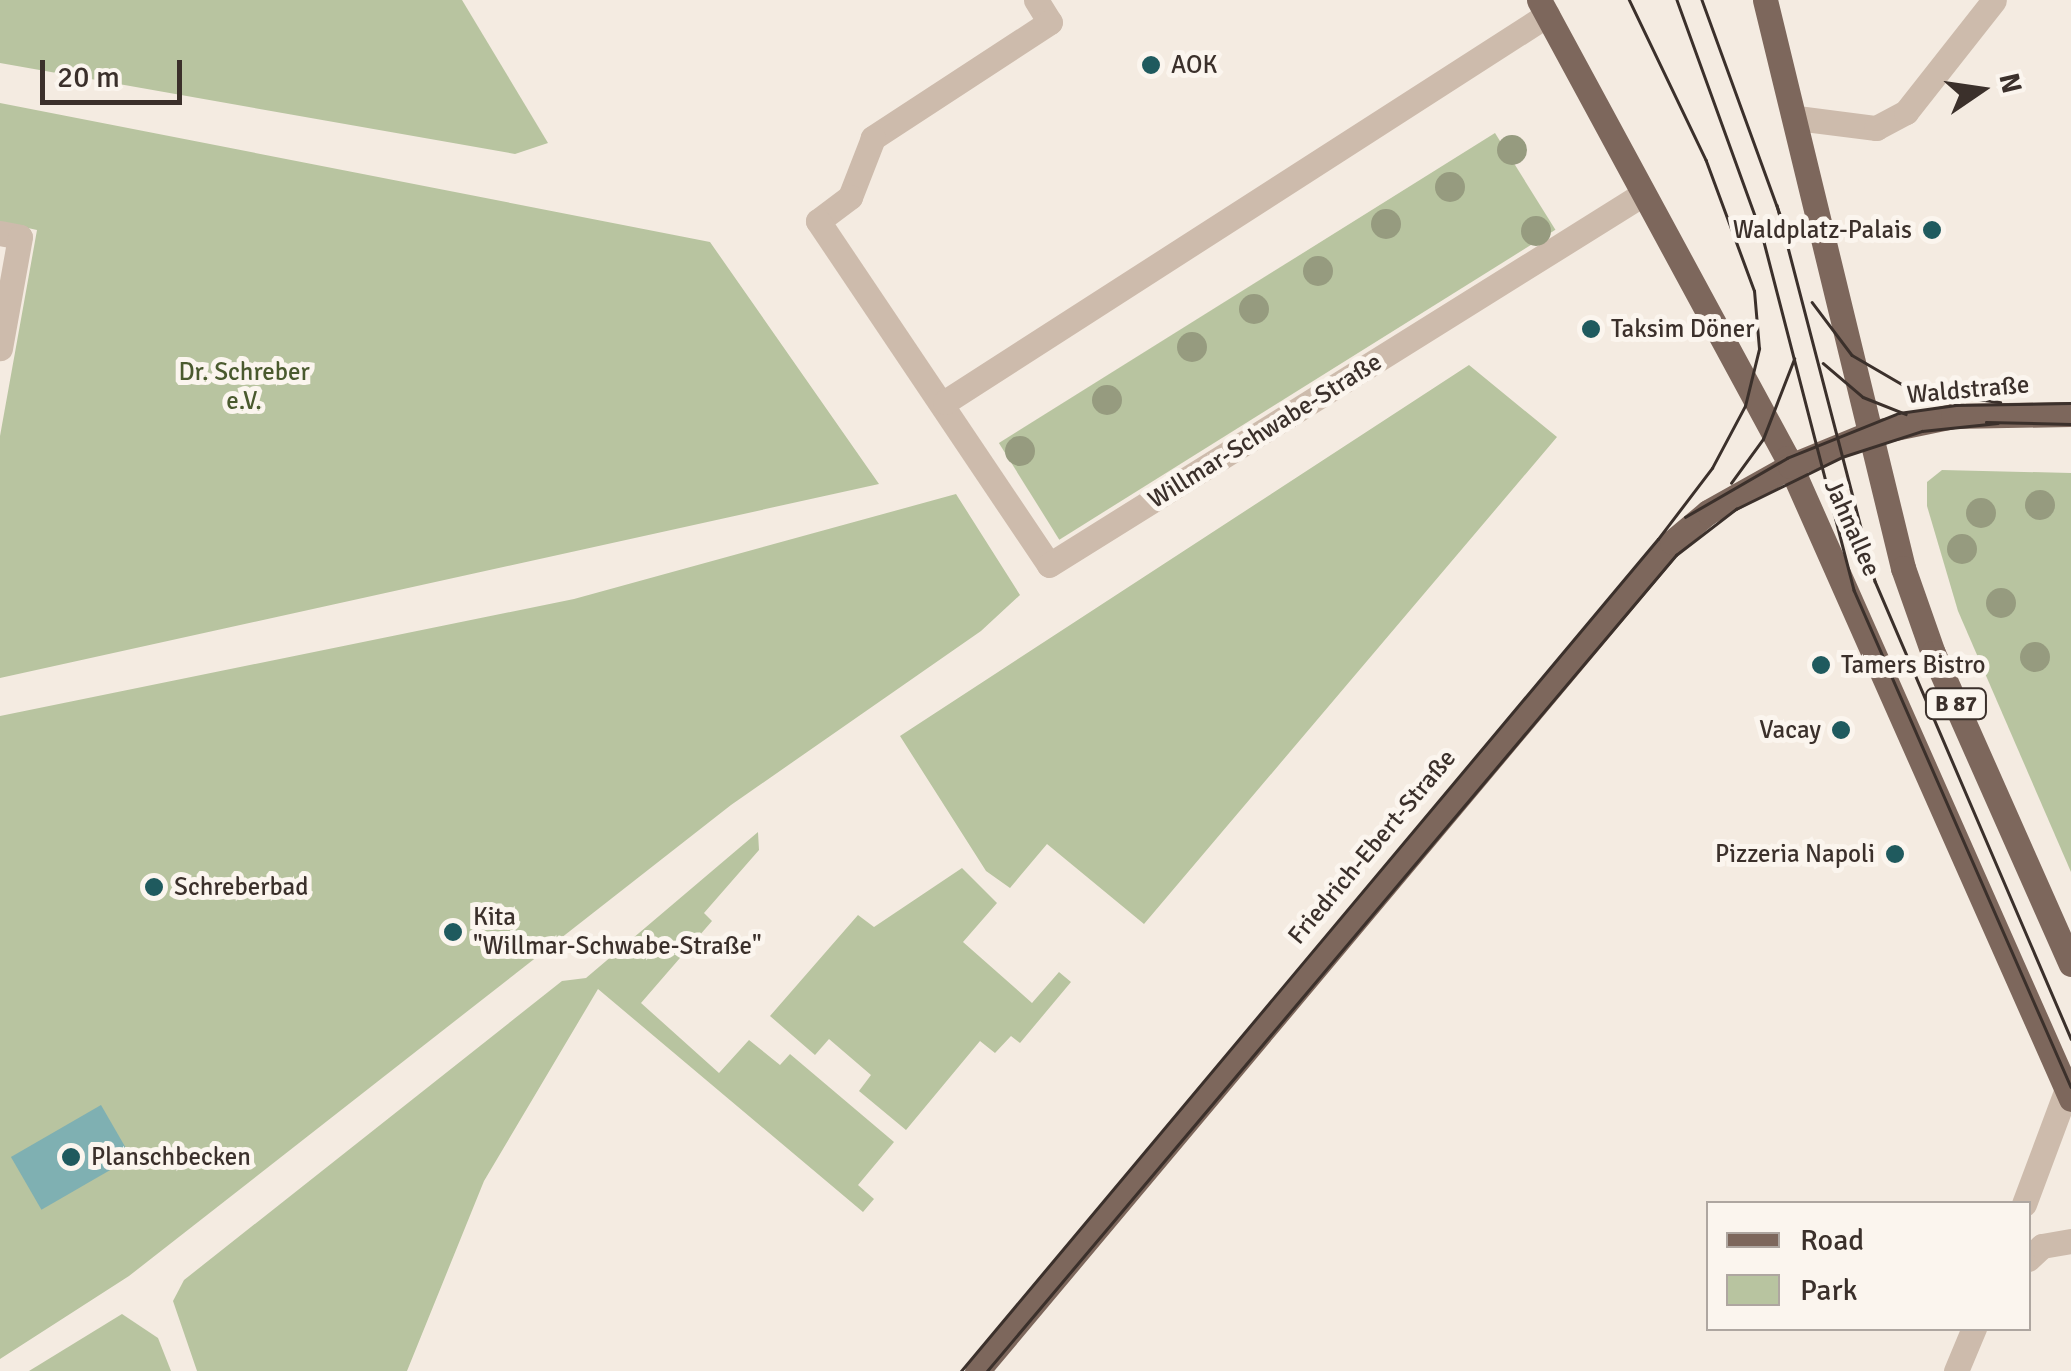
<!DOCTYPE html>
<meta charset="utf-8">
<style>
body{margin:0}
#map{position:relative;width:2071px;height:1371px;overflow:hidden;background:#f4ebe1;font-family:Signika,sans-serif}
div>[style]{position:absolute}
.green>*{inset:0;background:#b8c4a0;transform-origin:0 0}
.water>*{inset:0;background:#7fb0b2;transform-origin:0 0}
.minor>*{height:25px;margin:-12.5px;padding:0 12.5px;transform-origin:12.5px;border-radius:12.5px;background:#cdbbac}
.major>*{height:25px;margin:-12.5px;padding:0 12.5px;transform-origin:12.5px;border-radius:12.5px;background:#7d675c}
.tram>*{height:2.5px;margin:-1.25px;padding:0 1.25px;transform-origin:1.25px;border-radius:1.25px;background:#3b302b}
.trees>*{width:30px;height:30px;margin:-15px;border-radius:50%;background:#969b7f}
.dots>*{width:28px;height:28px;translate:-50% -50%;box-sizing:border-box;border:5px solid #fbf5ee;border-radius:50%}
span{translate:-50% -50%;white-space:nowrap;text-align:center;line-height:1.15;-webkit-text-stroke:10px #fbf5ee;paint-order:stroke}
.shield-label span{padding:2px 8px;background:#fbf5ee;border:2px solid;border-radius:8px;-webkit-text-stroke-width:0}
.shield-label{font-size:22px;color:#3b302b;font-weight:700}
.poi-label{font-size:25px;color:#3b302b}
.left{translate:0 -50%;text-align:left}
.right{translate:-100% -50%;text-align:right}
.park-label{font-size:25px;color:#4a5a2e}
.street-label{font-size:25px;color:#3b302b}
.legend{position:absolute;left:1706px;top:1201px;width:325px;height:130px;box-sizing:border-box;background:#fbf5ee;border:2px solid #aea6a0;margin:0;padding:12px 18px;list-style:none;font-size:30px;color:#3b302b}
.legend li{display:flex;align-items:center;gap:20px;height:50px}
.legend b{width:50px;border:2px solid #aea6a0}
.north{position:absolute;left:1931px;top:40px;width:100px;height:100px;-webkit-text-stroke:8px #fbf5ee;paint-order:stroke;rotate:77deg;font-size:28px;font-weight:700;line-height:40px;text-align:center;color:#3b302b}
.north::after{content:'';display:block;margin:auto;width:35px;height:45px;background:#3b302b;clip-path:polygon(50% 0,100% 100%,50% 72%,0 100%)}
.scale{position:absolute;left:40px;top:60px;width:142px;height:45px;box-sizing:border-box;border:5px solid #3b302b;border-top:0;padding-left:12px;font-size:30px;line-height:35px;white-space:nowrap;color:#3b302b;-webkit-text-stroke:8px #fbf5ee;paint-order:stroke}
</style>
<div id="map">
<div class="green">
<div style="clip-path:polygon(0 0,462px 0,548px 143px,515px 154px,0 63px)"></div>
<div style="clip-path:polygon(0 103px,710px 242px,879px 484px,0 678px,0 436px,37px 230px,0 222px)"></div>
<div style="left:1495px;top:133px;width:114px;height:585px;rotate:58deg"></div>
<div style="clip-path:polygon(1469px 365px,1557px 437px,1144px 924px,1047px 844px,1010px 888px,986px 871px,900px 736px)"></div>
<div style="clip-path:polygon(1942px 470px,2071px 473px,2071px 872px,1958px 611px,1927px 506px,1927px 482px)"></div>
<div style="clip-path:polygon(956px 494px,1020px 595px,981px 631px,731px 805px,129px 1276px,0 1359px,0 716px,574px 599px)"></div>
<div style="clip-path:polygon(758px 832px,759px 850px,704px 913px,712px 921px,641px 1003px,719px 1073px,749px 1040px,780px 1065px,790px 1054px,894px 1142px,858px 1185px,874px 1199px,863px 1212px,598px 989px,484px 1181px,407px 1371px,197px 1371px,173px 1301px,184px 1280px,562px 981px,586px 978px)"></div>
<div style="clip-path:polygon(962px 868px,997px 903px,963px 942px,1032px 1003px,1059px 972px,1071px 982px,1020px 1043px,1011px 1036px,995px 1053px,980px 1041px,906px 1130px,859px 1091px,871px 1075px,829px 1039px,815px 1055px,770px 1016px,858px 915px,874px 927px)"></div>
<div style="clip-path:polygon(122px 1314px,158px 1338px,171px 1371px,29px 1371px)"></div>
</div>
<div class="water">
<div style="left:101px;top:1105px;width:61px;height:104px;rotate:60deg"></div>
</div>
<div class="minor">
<div style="left:1036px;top:0;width:26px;rotate:58deg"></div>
<div style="left:1050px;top:22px;width:212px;rotate:146.8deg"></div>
<div style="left:873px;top:138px;width:63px;rotate:111.3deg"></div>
<div style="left:850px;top:197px;width:40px;rotate:143deg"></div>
<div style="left:818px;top:221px;width:414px;rotate:56.1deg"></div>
<div style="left:1049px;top:565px;width:700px;rotate:-31.99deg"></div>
<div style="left:1797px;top:118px;width:80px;rotate:7.2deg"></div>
<div style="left:1876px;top:128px;width:34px;rotate:-28deg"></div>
<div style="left:1906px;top:112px;width:142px;rotate:-51.8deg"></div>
<div style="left:0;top:233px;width:20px;rotate:11deg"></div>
<div style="left:20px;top:237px;width:113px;rotate:100.2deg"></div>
<div style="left:945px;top:402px;width:716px;rotate:-32.74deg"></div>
<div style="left:2024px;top:1204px;width:134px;rotate:-69.5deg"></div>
<div style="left:2028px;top:1259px;width:19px;rotate:-43deg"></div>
<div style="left:2042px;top:1246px;width:29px;rotate:-10deg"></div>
<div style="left:1956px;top:1371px;width:47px;rotate:-67.3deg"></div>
</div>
<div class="major">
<div style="left:1539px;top:0;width:521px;rotate:61.57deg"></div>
<div style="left:1787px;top:458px;width:701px;rotate:66.1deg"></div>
<div style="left:1765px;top:0;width:585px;rotate:76.34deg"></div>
<div style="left:1903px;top:568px;width:90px;rotate:70.6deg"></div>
<div style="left:1933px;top:653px;width:340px;rotate:66.1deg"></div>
<div style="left:977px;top:1371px;width:1082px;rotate:-50.02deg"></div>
<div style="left:1672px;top:542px;width:47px;rotate:-39.8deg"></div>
<div style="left:1708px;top:512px;width:94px;rotate:-29.3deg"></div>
<div style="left:1790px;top:466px;width:87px;rotate:-22.2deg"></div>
<div style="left:1871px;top:433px;width:84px;rotate:-11.7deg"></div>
<div style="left:1953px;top:416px;width:118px;rotate:-1deg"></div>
</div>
<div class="tram">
<div style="left:1677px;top:0;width:253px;rotate:70.1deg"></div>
<div style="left:1763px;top:238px;width:364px;rotate:75.5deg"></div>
<div style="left:1854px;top:590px;width:542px;rotate:66.41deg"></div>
<div style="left:1702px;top:0;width:231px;rotate:70deg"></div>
<div style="left:1777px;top:205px;width:389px;rotate:75.4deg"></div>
<div style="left:1875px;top:581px;width:498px;rotate:66.8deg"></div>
<div style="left:1812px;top:302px;width:66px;rotate:53deg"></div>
<div style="left:1852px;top:355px;width:69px;rotate:30.3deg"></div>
<div style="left:1912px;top:390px;width:89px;rotate:7.8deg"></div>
<div style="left:1823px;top:363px;width:52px;rotate:40.4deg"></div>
<div style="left:1863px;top:397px;width:46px;rotate:21.6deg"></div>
<div style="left:1986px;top:422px;width:85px;rotate:1.3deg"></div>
<div style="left:1731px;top:483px;width:54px;rotate:-54deg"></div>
<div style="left:1763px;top:439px;width:86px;rotate:-68.8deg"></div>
<div style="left:1685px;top:517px;width:118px;rotate:-30deg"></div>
<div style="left:1787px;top:458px;width:121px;rotate:-21.9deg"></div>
<div style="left:1899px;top:413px;width:57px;rotate:-8.1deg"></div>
<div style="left:1955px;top:405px;width:116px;rotate:-1deg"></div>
<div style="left:961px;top:1371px;width:1085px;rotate:-50.05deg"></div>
<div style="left:1658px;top:539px;width:89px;rotate:-52.7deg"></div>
<div style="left:1712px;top:468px;width:70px;rotate:-62deg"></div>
<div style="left:1745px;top:406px;width:59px;rotate:-76.2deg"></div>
<div style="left:1759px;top:349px;width:58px;rotate:-94.9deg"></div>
<div style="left:1754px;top:291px;width:139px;rotate:-110.3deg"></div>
<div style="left:1706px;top:161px;width:178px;rotate:-115.6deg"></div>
<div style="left:987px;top:1371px;width:1068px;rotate:-49.82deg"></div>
<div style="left:1676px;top:555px;width:76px;rotate:-37.5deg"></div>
<div style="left:1736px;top:509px;width:118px;rotate:-26.1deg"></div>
<div style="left:1842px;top:457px;width:84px;rotate:-18deg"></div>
<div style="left:1922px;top:431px;width:76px;rotate:-6deg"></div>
</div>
<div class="trees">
<div style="left:1512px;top:150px"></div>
<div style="left:1450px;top:187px"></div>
<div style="left:1386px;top:224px"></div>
<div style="left:1536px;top:231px"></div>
<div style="left:1318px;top:271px"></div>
<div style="left:1254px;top:309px"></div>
<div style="left:1192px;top:347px"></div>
<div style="left:1107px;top:400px"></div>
<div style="left:1020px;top:451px"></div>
<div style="left:2040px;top:505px"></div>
<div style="left:1981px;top:513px"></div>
<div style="left:1962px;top:549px"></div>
<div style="left:2001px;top:603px"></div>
<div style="left:2035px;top:657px"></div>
</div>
<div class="dots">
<div style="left:1151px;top:65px;background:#1f5a5e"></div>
<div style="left:1932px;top:230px;background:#1f5a5e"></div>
<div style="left:1591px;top:329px;background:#1f5a5e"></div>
<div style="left:1821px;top:665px;background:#1f5a5e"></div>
<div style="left:1841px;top:730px;background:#1f5a5e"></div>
<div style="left:1895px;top:854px;background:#1f5a5e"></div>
<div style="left:154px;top:887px;background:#1f5a5e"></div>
<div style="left:453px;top:932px;background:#1f5a5e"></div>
<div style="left:71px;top:1157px;background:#1f5a5e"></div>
</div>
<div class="shield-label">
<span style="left:1956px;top:704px">B 87</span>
</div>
<div class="poi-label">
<span class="left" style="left:1171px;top:65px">AOK</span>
<span class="right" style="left:1912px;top:230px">Waldplatz-Palais</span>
<span class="left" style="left:1611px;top:329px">Taksim Döner</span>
<span class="left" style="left:1841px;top:665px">Tamers Bistro</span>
<span class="right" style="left:1821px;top:730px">Vacay</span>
<span class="right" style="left:1875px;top:854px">Pizzeria Napoli</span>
<span class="left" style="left:174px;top:887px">Schreberbad</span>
<span class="left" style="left:473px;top:932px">Kita<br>"Willmar-Schwabe-Straße"</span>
<span class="left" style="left:91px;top:1157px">Planschbecken</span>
</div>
<div class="park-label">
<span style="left:244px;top:387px">Dr. Schreber<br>e.V.</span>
</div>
<div class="street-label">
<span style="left:1968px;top:390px;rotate:-5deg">Waldstraße</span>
<span style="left:1265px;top:431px;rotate:-32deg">Willmar-Schwabe-Straße</span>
<span style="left:1852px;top:528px;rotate:66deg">Jahnallee</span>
<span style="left:1372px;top:847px;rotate:-50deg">Friedrich-Ebert-Straße</span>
</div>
<ul class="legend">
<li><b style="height:12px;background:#7d675c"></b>Road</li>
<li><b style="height:28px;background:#b8c4a0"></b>Park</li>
</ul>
<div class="north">N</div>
<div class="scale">20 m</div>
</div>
